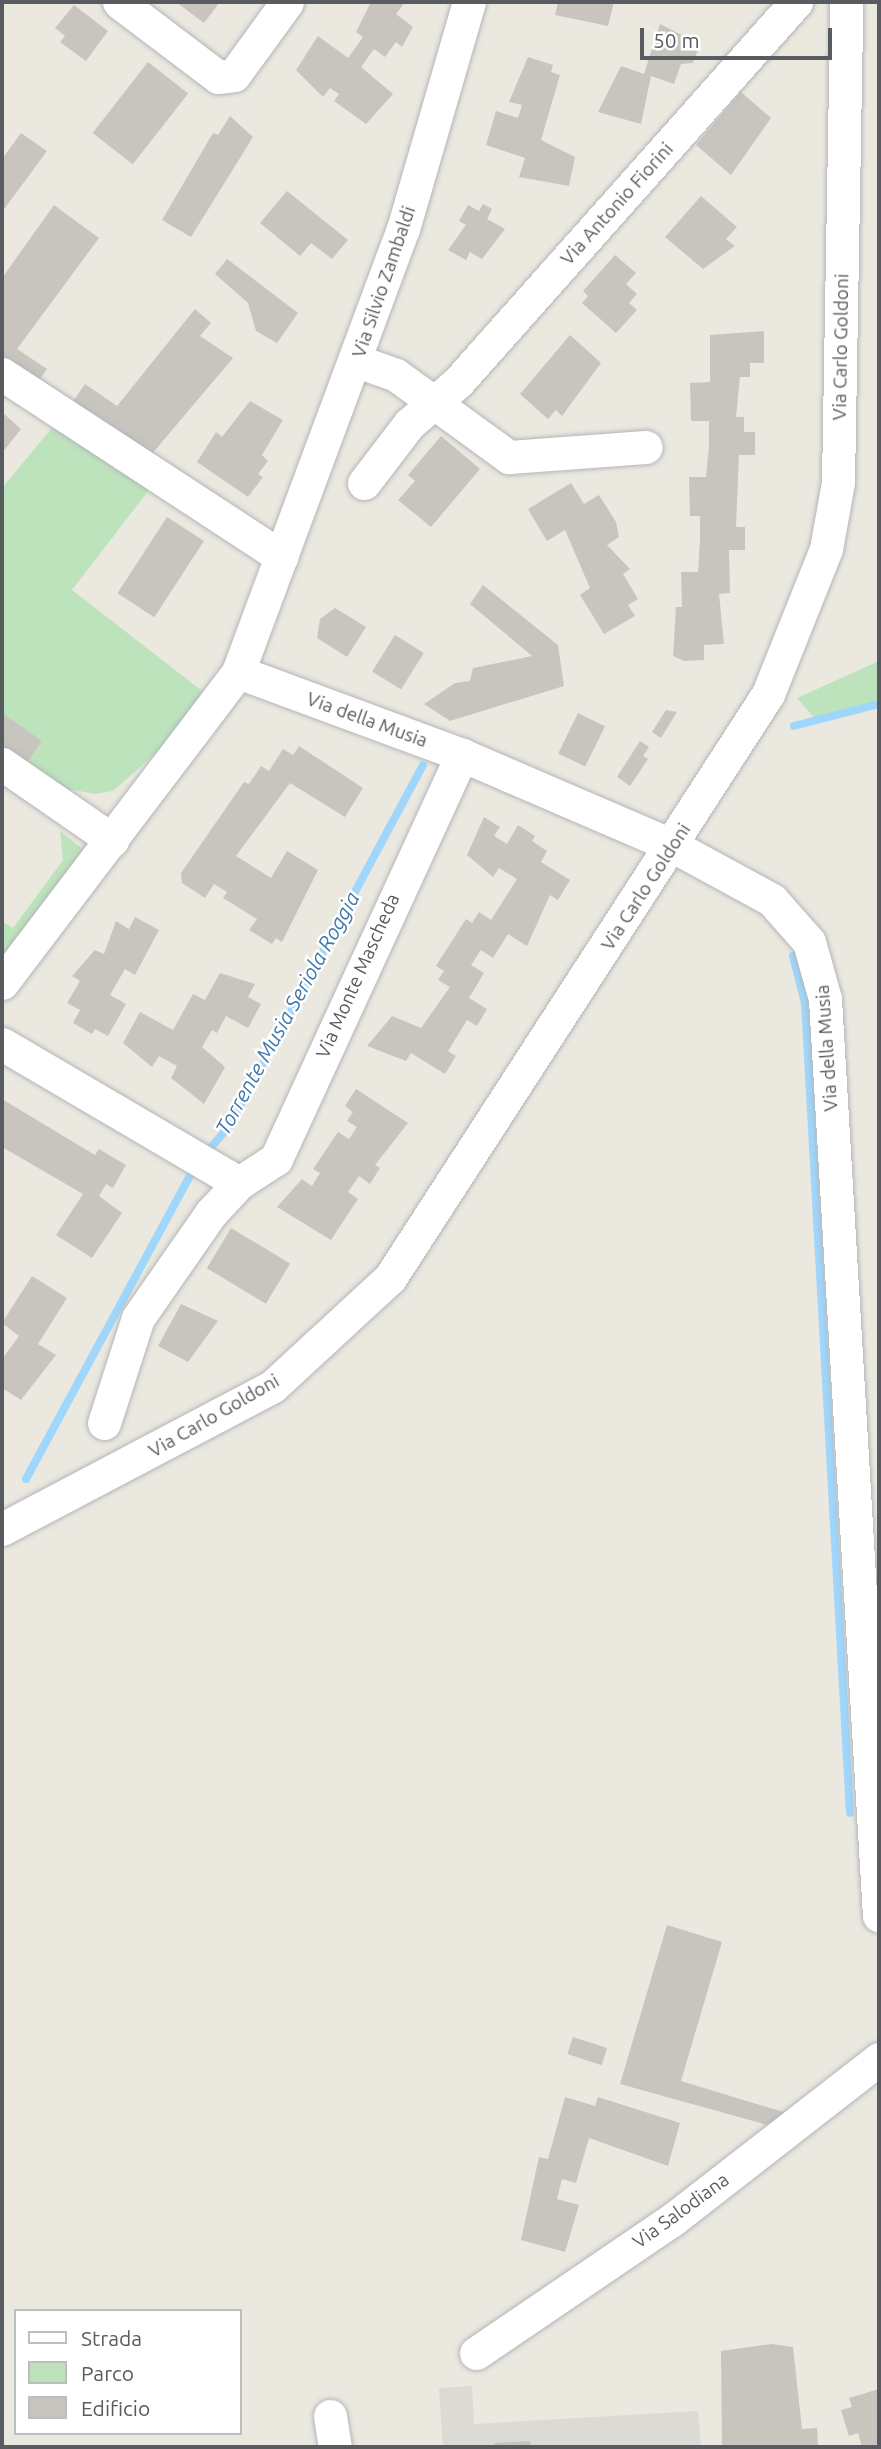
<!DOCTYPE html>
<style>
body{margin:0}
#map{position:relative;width:881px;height:2449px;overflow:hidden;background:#ebe8df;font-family:Ubuntu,sans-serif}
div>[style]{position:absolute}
.industrial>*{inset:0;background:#dcdad4}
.green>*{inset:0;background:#bde3bc}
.stream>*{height:8px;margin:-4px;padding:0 4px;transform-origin:4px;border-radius:4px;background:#9fd6fc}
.building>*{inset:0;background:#c8c5bf;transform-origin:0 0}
.roads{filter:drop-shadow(0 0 2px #b2b6ba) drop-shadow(0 0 2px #b2b6ba)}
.minor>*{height:33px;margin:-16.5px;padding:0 16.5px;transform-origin:16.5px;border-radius:16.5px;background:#fff}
span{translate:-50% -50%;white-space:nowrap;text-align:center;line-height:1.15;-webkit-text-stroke:5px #fff;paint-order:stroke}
.street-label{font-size:19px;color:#585c60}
.water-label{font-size:21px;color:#3e78ac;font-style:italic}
.frame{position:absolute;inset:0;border:4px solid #585c60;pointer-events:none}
.legend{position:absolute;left:14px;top:2309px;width:228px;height:126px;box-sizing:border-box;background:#fff;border:2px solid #bcbebf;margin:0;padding:9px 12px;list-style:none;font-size:21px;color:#585c60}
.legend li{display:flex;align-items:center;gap:14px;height:35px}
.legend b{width:35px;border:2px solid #bcbebf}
.scale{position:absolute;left:640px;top:28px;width:192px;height:32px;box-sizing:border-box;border:4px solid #585c60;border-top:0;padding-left:9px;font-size:21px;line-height:24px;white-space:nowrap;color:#585c60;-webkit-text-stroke:5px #fff;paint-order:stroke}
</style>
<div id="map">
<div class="industrial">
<div style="clip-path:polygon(472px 2386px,474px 2424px,698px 2411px,701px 2447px,443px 2447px,439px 2388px)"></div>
</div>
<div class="green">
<div style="clip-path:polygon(56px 423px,149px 490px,72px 590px,206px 694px,185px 726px,128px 778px,113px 791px,95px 794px,58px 787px,2px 748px,2px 488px)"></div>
<div style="clip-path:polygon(879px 661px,879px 708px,818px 722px,797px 698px)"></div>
<div style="clip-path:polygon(60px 831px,84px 850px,2px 967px,2px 921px,13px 928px,63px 860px)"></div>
</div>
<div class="stream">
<div style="left:794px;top:726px;width:88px;rotate:-14.5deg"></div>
<div style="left:793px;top:956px;width:49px;rotate:75.7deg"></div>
<div style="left:805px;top:1003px;width:811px;rotate:86.82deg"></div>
<div style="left:206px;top:1153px;width:37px;rotate:-49deg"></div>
<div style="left:230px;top:1125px;width:408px;rotate:-61.8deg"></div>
<div style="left:26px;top:1479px;width:356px;rotate:-61.6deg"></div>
</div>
<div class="building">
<div style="clip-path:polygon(176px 2px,220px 2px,204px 23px)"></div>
<div style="clip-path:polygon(371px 2px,405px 2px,396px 14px,413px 27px,402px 47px,396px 42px,385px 57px,374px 49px,361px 67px,393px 94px,366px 124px,334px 101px,339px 94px,330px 88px,323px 97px,296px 70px,318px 36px,348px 58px,363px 37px,356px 32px)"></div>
<div style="clip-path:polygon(558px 2px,614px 2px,608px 26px,555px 15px)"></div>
<div style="clip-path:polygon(74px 5px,108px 31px,86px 61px,60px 42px,65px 36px,55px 28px)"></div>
<div style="clip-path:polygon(660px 24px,700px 44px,693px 63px,681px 64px,674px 84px,651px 76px,641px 124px,598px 112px,621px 66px,644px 74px)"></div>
<div style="clip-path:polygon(528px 57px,553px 65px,551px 72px,560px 75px,541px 140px,575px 157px,569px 186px,519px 177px,525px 158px,486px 145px,496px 111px,518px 118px,522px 105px,509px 102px)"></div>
<div style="left:148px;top:62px;width:51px;height:90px;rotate:38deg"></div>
<div style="clip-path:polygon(741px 92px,771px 118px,731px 175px,696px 145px)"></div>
<div style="clip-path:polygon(230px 116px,253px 137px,191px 237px,162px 220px,213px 133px,218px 135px)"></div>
<div style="clip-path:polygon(21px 133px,47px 151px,2px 212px,2px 159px)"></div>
<div style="clip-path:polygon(287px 191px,348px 240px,332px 259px,311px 243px,300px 256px,260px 223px)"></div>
<div style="clip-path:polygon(701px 196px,737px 227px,726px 239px,735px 246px,703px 269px,665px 237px)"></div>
<div style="clip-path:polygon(483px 204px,492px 209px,487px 219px,505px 229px,482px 259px,470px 252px,466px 260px,448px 250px,466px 225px,459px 221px,468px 205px,479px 211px)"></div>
<div style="clip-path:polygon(54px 205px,99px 238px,17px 349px,47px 369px,37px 383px,2px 360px,2px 278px)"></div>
<div style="clip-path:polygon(615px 255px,636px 273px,626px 284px,637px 294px,629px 303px,637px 310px,616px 333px,582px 303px,588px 296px,583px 291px)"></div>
<div style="clip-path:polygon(227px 259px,298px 313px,277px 343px,256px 331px,248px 303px,215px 274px)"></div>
<div style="clip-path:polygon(195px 309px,211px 323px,200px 336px,233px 358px,151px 455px,72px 403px,85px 384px,117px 406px)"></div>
<div style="clip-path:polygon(764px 331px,764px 363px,750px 363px,750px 377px,740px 377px,736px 417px,744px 417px,744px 432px,755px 432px,755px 455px,739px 455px,736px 527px,745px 527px,745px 550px,729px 550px,730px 593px,719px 594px,724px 644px,704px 645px,704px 660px,684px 661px,673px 656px,676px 607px,682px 607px,681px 572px,698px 572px,700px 540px,700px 516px,690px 516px,689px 477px,706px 477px,709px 445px,709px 421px,691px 421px,690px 383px,710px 382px,710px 335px)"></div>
<div style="clip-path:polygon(570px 335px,601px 363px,562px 416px,556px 410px,548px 419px,520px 394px)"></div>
<div style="clip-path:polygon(250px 401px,283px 420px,262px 455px,268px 461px,258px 474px,263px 477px,248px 497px,197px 462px,216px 432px,222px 437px)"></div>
<div style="clip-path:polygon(2px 412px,21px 429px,2px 453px)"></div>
<div style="clip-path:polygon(441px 436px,480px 469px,431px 527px,398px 500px,415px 481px,408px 475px)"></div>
<div style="clip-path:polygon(571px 483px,584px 504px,599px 495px,616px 522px,619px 537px,607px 545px,630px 569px,623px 574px,638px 599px,628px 605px,635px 616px,604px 634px,580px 595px,590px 588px,565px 530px,547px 541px,528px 509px)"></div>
<div style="left:167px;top:517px;width:44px;height:91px;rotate:33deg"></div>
<div style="clip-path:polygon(483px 585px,558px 645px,564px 686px,450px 721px,424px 704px,455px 683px,470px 681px,473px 668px,532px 656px,470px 604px)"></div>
<div style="clip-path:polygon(335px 608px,366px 627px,347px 657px,317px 638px,320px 619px)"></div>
<div style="left:395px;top:635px;width:34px;height:43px;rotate:32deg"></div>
<div style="clip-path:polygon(666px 710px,677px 712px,661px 738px,652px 732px)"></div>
<div style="clip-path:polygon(2px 713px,42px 741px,25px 765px,2px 748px)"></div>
<div style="left:578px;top:713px;width:30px;height:45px;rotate:26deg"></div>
<div style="clip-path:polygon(640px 741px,649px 747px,643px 756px,648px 759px,630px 786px,617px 777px)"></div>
<div style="clip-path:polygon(299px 746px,363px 788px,345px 817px,290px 783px,236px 856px,271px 878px,287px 851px,318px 870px,282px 942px,276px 938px,272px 944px,249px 930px,257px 919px,223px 898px,227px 892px,214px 884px,205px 898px,182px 883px,181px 873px,244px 782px,249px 784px,261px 766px,269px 771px,283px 749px,293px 755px)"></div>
<div style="clip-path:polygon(484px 817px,500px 827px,494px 836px,507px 844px,518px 825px,535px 836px,532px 841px,547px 851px,541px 862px,570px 880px,558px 900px,550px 895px,527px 946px,508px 934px,493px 958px,481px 950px,471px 965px,484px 973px,469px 998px,487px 1009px,477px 1026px,467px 1020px,448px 1051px,456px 1056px,445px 1074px,411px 1053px,406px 1061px,367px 1046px,392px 1016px,421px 1028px,450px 987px,438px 980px,444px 971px,436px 966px,466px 919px,472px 923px,479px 912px,491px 920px,517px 879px,499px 868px,493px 877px,467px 855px)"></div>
<div style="clip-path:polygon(135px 917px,159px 930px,135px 975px,125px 969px,110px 995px,126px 1004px,108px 1036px,95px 1029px,92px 1034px,73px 1023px,80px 1010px,67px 1003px,80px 981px,72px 976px,95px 950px,104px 954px,116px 921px,129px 929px)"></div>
<div style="clip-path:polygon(220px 973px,255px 984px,248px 997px,261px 1004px,248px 1028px,226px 1016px,217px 1033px,212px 1030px,202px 1047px,225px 1067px,204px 1104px,171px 1078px,177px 1066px,159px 1056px,152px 1067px,123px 1043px,140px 1012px,173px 1030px,193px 994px,205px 1000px)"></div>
<div style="clip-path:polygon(356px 1089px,408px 1123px,375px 1165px,380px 1168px,370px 1184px,359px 1176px,348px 1192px,358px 1199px,331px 1240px,277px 1207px,302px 1179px,312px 1186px,320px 1173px,313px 1169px,338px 1132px,349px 1139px,357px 1127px,347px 1121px,353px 1112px,345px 1106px)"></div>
<div style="clip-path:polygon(2px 1099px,95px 1155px,99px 1149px,126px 1165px,113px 1188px,106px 1184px,99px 1196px,122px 1213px,92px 1258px,56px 1235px,83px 1194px,2px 1147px)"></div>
<div style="left:231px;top:1228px;width:69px;height:47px;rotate:31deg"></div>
<div style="clip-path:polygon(32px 1276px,67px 1298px,38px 1344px,56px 1355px,21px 1400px,2px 1388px,2px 1359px,19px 1336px,2px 1323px)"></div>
<div style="clip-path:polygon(181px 1304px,218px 1321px,188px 1362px,158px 1346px)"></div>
<div style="clip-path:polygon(667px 1925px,722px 1942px,681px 2081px,793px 2115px,778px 2128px,620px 2084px)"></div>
<div style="left:573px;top:2037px;width:36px;height:18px;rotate:18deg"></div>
<div style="clip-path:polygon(565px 2097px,595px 2106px,598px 2097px,680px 2123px,668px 2166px,589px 2138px,576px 2183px,562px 2179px,557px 2199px,579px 2205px,565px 2252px,521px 2240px,539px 2157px,548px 2159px)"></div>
<div style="clip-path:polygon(772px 2344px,793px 2347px,802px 2429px,817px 2428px,818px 2447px,722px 2447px,721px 2351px)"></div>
<div style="clip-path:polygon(879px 2389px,879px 2447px,862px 2447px,858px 2433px,849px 2436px,841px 2410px,852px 2407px,849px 2398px)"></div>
<div style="clip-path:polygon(530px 2441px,531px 2447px,494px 2447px,494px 2443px)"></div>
</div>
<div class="roads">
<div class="minor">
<div style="left:119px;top:2px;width:124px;rotate:37.1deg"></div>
<div style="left:218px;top:77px;width:16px;rotate:-7deg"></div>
<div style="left:234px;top:75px;width:90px;rotate:-54deg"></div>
<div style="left:357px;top:361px;width:41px;rotate:19.7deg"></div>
<div style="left:396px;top:375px;width:140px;rotate:36deg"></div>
<div style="left:509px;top:457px;width:137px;rotate:-4.2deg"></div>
<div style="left:2px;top:374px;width:334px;rotate:33.2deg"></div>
<div style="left:364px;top:483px;width:74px;rotate:-52.7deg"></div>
<div style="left:409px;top:424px;width:65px;rotate:-40.6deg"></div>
<div style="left:458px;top:382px;width:509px;rotate:-48.35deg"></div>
<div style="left:238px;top:672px;width:239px;rotate:20.3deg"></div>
<div style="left:462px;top:755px;width:230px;rotate:23.3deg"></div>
<div style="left:673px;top:846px;width:113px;rotate:28.6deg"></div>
<div style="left:772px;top:900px;width:56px;rotate:48.6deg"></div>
<div style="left:809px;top:942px;width:59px;rotate:74.3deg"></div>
<div style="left:825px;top:999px;width:918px;rotate:86.63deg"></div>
<div style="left:2px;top:764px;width:134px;rotate:34.6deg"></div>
<div style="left:2px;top:983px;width:390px;rotate:-52.8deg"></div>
<div style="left:238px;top:672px;width:473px;rotate:-69.6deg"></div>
<div style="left:403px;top:229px;width:236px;rotate:-73.8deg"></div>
<div style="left:2px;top:1044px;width:275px;rotate:30.4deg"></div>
<div style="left:104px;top:1423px;width:110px;rotate:-72.1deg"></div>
<div style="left:138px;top:1318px;width:128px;rotate:-55.2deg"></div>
<div style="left:211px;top:1213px;width:41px;rotate:-47deg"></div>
<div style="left:239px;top:1183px;width:44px;rotate:-33deg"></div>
<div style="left:276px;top:1159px;width:445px;rotate:-65.3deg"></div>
<div style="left:2px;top:1529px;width:306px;rotate:-27.8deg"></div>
<div style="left:273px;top:1386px;width:159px;rotate:-42.7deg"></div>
<div style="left:390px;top:1278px;width:696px;rotate:-57.09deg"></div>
<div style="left:768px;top:694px;width:156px;rotate:-68.2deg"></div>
<div style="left:826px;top:549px;width:68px;rotate:-79.8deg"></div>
<div style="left:838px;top:482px;width:480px;rotate:-89deg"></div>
<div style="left:476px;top:2353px;width:237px;rotate:-34.2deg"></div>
<div style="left:672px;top:2220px;width:262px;rotate:-37.9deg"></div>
<div style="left:330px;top:2416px;width:31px;rotate:81deg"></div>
</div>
</div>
<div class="street-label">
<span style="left:617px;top:204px;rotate:-48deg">Via Antonio Fiorini</span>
<span style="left:384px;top:282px;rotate:-71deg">Via Silvio Zambaldi</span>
<span style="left:841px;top:347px;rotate:-89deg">Via Carlo Goldoni</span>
<span style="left:367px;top:720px;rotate:20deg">Via della Musia</span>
<span style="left:646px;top:887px;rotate:-57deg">Via Carlo Goldoni</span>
<span style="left:358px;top:976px;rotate:-66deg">Via Monte Mascheda</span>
<span style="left:827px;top:1048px;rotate:-94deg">Via della Musia</span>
<span style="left:214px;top:1416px;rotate:-30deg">Via Carlo Goldoni</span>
<span style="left:681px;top:2211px;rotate:-36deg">Via Salodiana</span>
</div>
<div class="water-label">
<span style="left:287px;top:1013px;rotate:-61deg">Torrente Musia Seriola Roggia</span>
</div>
<div class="frame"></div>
<ul class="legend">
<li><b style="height:9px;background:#fff"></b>Strada</li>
<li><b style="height:19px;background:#bde3bc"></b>Parco</li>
<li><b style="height:19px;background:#c8c5bf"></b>Edificio</li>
</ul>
<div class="scale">50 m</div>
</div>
